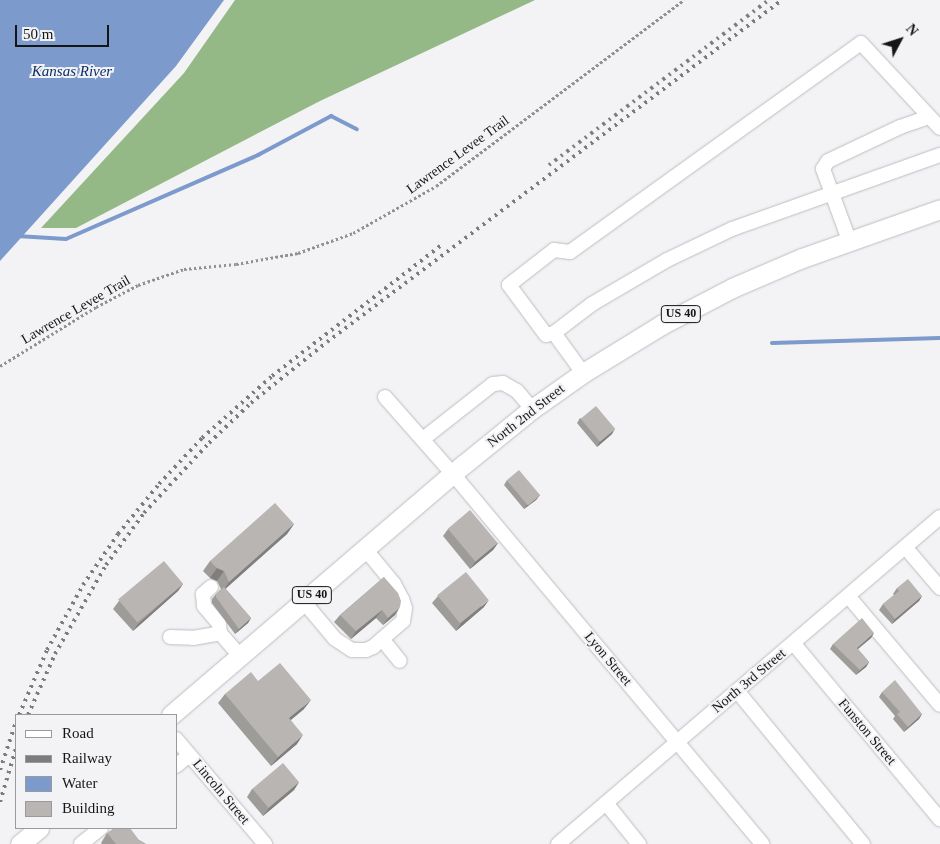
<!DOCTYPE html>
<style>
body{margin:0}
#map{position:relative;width:940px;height:844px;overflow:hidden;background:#f3f3f6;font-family:"Times New Roman",serif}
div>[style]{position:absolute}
.forest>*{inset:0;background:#95b986}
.water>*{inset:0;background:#7c9acb}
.stream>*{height:4px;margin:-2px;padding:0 2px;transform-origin:2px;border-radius:2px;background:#7c9acb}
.path>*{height:2.5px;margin-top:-1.25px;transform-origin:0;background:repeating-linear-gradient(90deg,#919193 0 2.5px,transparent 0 5px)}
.roads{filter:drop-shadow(0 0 1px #bdbdc1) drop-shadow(0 0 1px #bdbdc1)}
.minor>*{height:14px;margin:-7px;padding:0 7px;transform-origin:7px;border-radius:7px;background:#fff}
.highway>*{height:19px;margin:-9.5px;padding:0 9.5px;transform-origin:9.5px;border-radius:9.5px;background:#fff}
.rail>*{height:4px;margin-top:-2px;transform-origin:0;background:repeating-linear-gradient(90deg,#7c7c7e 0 2.5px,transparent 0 7.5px)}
.wall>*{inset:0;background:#9e9c99}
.shaded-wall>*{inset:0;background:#817f7d}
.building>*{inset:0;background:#b8b5b2;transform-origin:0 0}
span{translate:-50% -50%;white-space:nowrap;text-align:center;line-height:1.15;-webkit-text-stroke:4px #f3f3f6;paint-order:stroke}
.shield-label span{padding:1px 4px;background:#f3f3f6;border:1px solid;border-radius:4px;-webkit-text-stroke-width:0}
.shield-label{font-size:12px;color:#151516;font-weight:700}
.street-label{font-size:14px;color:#151516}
.water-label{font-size:15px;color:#0b2d68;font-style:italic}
.legend{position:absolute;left:15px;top:714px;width:162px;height:115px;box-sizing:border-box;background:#f3f3f6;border:1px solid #9a9a9c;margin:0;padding:6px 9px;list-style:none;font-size:15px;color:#151516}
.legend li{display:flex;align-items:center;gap:10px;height:25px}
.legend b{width:25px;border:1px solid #9a9a9c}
.north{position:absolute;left:875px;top:15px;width:50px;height:50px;-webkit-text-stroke:4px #f3f3f6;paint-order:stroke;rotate:50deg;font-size:14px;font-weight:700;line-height:20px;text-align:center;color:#151516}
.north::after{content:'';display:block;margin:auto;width:18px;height:22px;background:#151516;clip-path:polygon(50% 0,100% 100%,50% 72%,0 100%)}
.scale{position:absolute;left:15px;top:25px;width:94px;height:22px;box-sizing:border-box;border:2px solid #151516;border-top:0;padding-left:6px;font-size:15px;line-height:18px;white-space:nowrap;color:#151516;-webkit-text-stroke:4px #f3f3f6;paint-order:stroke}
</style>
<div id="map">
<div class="forest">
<div style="clip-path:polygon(235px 0,535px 0,320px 101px,76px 228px,41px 228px,184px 73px)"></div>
</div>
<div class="water">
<div style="clip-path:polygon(0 0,224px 0,176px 66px,0 261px)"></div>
</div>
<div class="stream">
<div style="left:17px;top:236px;width:49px;rotate:3.5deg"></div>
<div style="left:66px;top:239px;width:210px;rotate:-23.6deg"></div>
<div style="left:258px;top:155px;width:83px;rotate:-28.1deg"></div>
<div style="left:331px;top:116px;width:29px;rotate:27deg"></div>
<div style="left:772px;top:343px;width:168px;rotate:-1.7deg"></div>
</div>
<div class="path">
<div style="left:0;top:366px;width:113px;rotate:-31.6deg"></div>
<div style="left:96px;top:307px;width:47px;rotate:-27.6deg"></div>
<div style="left:138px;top:285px;width:49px;rotate:-19.2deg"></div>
<div style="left:184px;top:269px;width:52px;rotate:-5.5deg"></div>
<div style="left:236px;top:264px;width:63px;rotate:-10.1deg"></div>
<div style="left:298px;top:253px;width:59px;rotate:-20deg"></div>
<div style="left:353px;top:233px;width:95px;rotate:-29.5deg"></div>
<div style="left:436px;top:186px;width:310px;rotate:-36.9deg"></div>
</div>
<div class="roads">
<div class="minor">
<div style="left:849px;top:240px;width:76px;rotate:-110.1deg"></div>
<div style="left:823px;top:169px;width:9px;rotate:-58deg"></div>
<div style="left:828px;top:161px;width:80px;rotate:-25.3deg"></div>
<div style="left:900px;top:127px;width:31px;rotate:-19deg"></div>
<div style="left:554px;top:333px;width:48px;rotate:-37.3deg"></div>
<div style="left:592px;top:304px;width:87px;rotate:-30.4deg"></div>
<div style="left:667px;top:260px;width:72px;rotate:-25.5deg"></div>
<div style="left:732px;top:229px;width:221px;rotate:-19.6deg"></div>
<div style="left:583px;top:373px;width:49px;rotate:-125.9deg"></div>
<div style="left:554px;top:333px;width:8px;rotate:166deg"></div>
<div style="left:546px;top:335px;width:62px;rotate:-126.5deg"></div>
<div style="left:509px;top:285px;width:57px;rotate:-37.9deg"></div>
<div style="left:554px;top:250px;width:16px;rotate:7deg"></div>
<div style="left:570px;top:252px;width:358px;rotate:-35.7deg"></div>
<div style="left:861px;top:43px;width:116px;rotate:47.1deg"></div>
<div style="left:385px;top:397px;width:103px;rotate:48.6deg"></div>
<div style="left:453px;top:474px;width:482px;rotate:50.1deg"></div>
<div style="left:423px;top:439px;width:89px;rotate:-38.2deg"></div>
<div style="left:493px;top:384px;width:10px;rotate:-6deg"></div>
<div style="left:503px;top:383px;width:16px;rotate:30deg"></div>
<div style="left:517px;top:391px;width:23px;rotate:50deg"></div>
<div style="left:905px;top:547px;width:54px;rotate:49.5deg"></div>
<div style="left:211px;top:587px;width:11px;rotate:139deg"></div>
<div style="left:203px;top:594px;width:12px;rotate:85deg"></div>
<div style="left:204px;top:606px;width:23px;rotate:50deg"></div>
<div style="left:219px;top:624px;width:9px;rotate:84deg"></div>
<div style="left:220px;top:633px;width:30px;rotate:49deg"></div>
<div style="left:849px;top:597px;width:141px;rotate:49.9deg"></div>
<div style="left:304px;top:602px;width:48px;rotate:50deg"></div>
<div style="left:335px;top:639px;width:20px;rotate:33deg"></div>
<div style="left:352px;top:650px;width:14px"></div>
<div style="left:366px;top:650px;width:8px;rotate:-23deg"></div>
<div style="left:373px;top:647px;width:40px;rotate:-41deg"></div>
<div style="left:403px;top:621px;width:13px;rotate:-81deg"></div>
<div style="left:405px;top:608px;width:9px;rotate:-108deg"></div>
<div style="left:402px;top:599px;width:17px;rotate:-118deg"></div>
<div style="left:394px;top:584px;width:45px;rotate:-129.6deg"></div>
<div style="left:170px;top:637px;width:23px;rotate:2deg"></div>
<div style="left:193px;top:638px;width:27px;rotate:-10deg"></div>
<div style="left:382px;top:639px;width:28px;rotate:51deg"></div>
<div style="left:794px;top:644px;width:228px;rotate:50.2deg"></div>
<div style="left:738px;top:692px;width:197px;rotate:50.6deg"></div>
<div style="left:176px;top:739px;width:138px;rotate:49.7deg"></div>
<div style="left:176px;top:766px;width:17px;rotate:-40deg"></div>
<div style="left:606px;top:803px;width:53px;rotate:51.2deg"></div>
<div style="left:81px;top:844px;width:26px;rotate:-39deg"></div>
<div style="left:558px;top:844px;width:503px;rotate:-40.56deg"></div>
</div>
<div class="highway">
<div style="left:171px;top:715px;width:384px;rotate:-40.6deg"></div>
<div style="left:463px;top:465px;width:89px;rotate:-39.1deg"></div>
<div style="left:532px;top:409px;width:62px;rotate:-35.2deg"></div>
<div style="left:583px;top:373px;width:92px;rotate:-31.6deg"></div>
<div style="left:661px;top:325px;width:80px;rotate:-27.5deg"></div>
<div style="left:732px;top:288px;width:76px;rotate:-23.2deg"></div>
<div style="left:802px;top:258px;width:146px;rotate:-19.5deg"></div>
<div style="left:20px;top:844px;width:25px;rotate:-40deg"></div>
</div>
</div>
<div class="rail">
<div style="left:549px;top:165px;width:275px;rotate:-36.9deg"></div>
<div style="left:19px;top:715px;width:71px;rotate:-66.7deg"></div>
<div style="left:47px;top:650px;width:74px;rotate:-61deg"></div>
<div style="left:83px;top:585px;width:62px;rotate:-55.5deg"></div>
<div style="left:118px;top:534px;width:65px;rotate:-50.6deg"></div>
<div style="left:159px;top:484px;width:63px;rotate:-46.9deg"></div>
<div style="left:202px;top:438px;width:94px;rotate:-41.5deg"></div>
<div style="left:272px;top:376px;width:216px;rotate:-37.7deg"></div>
<div style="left:28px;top:715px;width:67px;rotate:-66.1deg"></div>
<div style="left:55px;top:654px;width:103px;rotate:-60.2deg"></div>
<div style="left:106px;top:565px;width:64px;rotate:-53.8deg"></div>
<div style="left:144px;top:513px;width:96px;rotate:-47.1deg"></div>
<div style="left:209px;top:443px;width:58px;rotate:-43.6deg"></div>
<div style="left:251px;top:403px;width:97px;rotate:-38.8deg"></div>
<div style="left:327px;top:342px;width:569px;rotate:-36.93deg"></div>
<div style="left:0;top:770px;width:51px;rotate:-71.6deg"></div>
<div style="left:0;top:802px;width:56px;rotate:-73.5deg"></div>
</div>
<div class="wall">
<div style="clip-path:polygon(580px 418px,612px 434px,597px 447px,577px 423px)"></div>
<div style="clip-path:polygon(507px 480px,540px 495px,536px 500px,524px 509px,504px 485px)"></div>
<div style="clip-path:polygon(294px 524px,287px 534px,225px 588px,251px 618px,248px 623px,235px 634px,212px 603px,212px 599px,216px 594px,221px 589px,217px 581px,210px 578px,203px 571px,210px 561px)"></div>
<div style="clip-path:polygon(448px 529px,498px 543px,493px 550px,470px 569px,443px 536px)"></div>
<div style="clip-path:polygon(384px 577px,395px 615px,383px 625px,376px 618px,351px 639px,334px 622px,340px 615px)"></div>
<div style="clip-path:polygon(183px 584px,178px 591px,133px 631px,113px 609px,119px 601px)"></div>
<div style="clip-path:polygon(897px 588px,922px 596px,919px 601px,892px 624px,879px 610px,883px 604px,894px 595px,893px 594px)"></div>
<div style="clip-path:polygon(438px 596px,484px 607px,456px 631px,432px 603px)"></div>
<div style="clip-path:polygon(874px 633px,871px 638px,858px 649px,869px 662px,866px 667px,856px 675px,830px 649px,833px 644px)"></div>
<div style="clip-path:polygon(258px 681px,304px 709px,291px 720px,297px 744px,271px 766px,218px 703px,225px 694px)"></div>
<div style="clip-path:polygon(882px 692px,922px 714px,919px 719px,904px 732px,893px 719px,895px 716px,879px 697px)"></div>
<div style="clip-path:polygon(299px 782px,294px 790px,263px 816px,247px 797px,252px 789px)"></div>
<div style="clip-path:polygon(107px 833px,139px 840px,146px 844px,102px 844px,101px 843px)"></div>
</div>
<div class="shaded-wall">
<div style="clip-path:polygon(615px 429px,612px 434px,597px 447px,600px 441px)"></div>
<div style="clip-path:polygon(540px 495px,536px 500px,524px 509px,528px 504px)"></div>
<div style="clip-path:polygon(294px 524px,287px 534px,222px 592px,229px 582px)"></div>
<div style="clip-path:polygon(498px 543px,493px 550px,470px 569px,476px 561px)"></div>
<div style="clip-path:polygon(217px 568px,224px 571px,217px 581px,210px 578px)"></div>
<div style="clip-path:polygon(183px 584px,178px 591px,133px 631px,138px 624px)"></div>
<div style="clip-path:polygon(922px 596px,919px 601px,892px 624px,895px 619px)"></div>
<div style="clip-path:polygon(489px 600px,484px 607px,456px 631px,461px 623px)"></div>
<div style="clip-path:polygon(400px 607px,395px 615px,383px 625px,388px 618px)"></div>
<div style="clip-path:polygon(382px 610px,376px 618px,351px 639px,356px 631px)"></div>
<div style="clip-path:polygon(251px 618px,248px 623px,235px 634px,239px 629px)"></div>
<div style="clip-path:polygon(874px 633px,871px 638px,853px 653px,857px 648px)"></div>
<div style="clip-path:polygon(869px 662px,866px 667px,856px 675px,860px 670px)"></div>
<div style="clip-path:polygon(311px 700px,304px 709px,282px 727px,289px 718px)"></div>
<div style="clip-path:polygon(922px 714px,919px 719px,904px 732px,908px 727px)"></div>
<div style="clip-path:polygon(303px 735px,297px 744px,271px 766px,278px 757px)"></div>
<div style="clip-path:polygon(299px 782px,294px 790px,263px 816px,269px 808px)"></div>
</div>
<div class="building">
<div style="left:596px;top:406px;width:30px;height:20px;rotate:50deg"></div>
<div style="left:519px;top:470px;width:33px;height:16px;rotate:50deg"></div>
<div style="clip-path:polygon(275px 503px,294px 524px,229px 582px,224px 571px,217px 568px,210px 561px)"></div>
<div style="left:470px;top:510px;width:43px;height:29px;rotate:50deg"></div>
<div style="left:164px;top:561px;width:30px;height:60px;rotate:50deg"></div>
<div style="left:466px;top:572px;width:36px;height:37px;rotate:51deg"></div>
<div style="clip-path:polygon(384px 577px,398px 593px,401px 601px,400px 607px,388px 618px,382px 610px,356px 631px,340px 615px)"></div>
<div style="clip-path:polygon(908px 579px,922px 596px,895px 619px,883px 604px,899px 591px,897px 588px)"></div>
<div style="clip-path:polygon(224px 587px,251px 618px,239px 629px,216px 597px,216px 594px)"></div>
<div style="clip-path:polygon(862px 618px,874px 633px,857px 648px,869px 662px,860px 670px,833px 644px)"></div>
<div style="clip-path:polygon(280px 663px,311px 700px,289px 718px,303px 735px,278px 757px,225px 694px,251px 672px,258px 681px)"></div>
<div style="clip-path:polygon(895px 680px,922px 714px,908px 727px,897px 714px,900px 712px,882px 692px)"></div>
<div style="left:283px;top:763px;width:25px;height:40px;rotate:50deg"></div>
<div style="clip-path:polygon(114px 828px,130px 828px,139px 840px,146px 844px,116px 844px,107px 833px)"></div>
</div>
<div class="shield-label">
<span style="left:681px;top:314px">US 40</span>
<span style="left:312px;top:595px">US 40</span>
</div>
<div class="street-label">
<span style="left:458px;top:155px;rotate:-36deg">Lawrence Levee Trail</span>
<span style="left:76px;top:310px;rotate:-30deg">Lawrence Levee Trail</span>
<span style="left:526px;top:416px;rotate:-38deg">North 2nd Street</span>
<span style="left:608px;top:659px;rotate:50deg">Lyon Street</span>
<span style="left:749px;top:681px;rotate:-40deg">North 3rd Street</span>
<span style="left:867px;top:732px;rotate:50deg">Funston Street</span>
<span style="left:221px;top:792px;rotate:50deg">Lincoln Street</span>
</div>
<div class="water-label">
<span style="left:72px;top:72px">Kansas River</span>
</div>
<ul class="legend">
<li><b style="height:6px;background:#fff"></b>Road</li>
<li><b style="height:6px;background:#7c7c7e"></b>Railway</li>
<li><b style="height:14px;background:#7c9acb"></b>Water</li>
<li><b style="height:14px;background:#b8b5b2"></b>Building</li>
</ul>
<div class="north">N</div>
<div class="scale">50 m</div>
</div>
